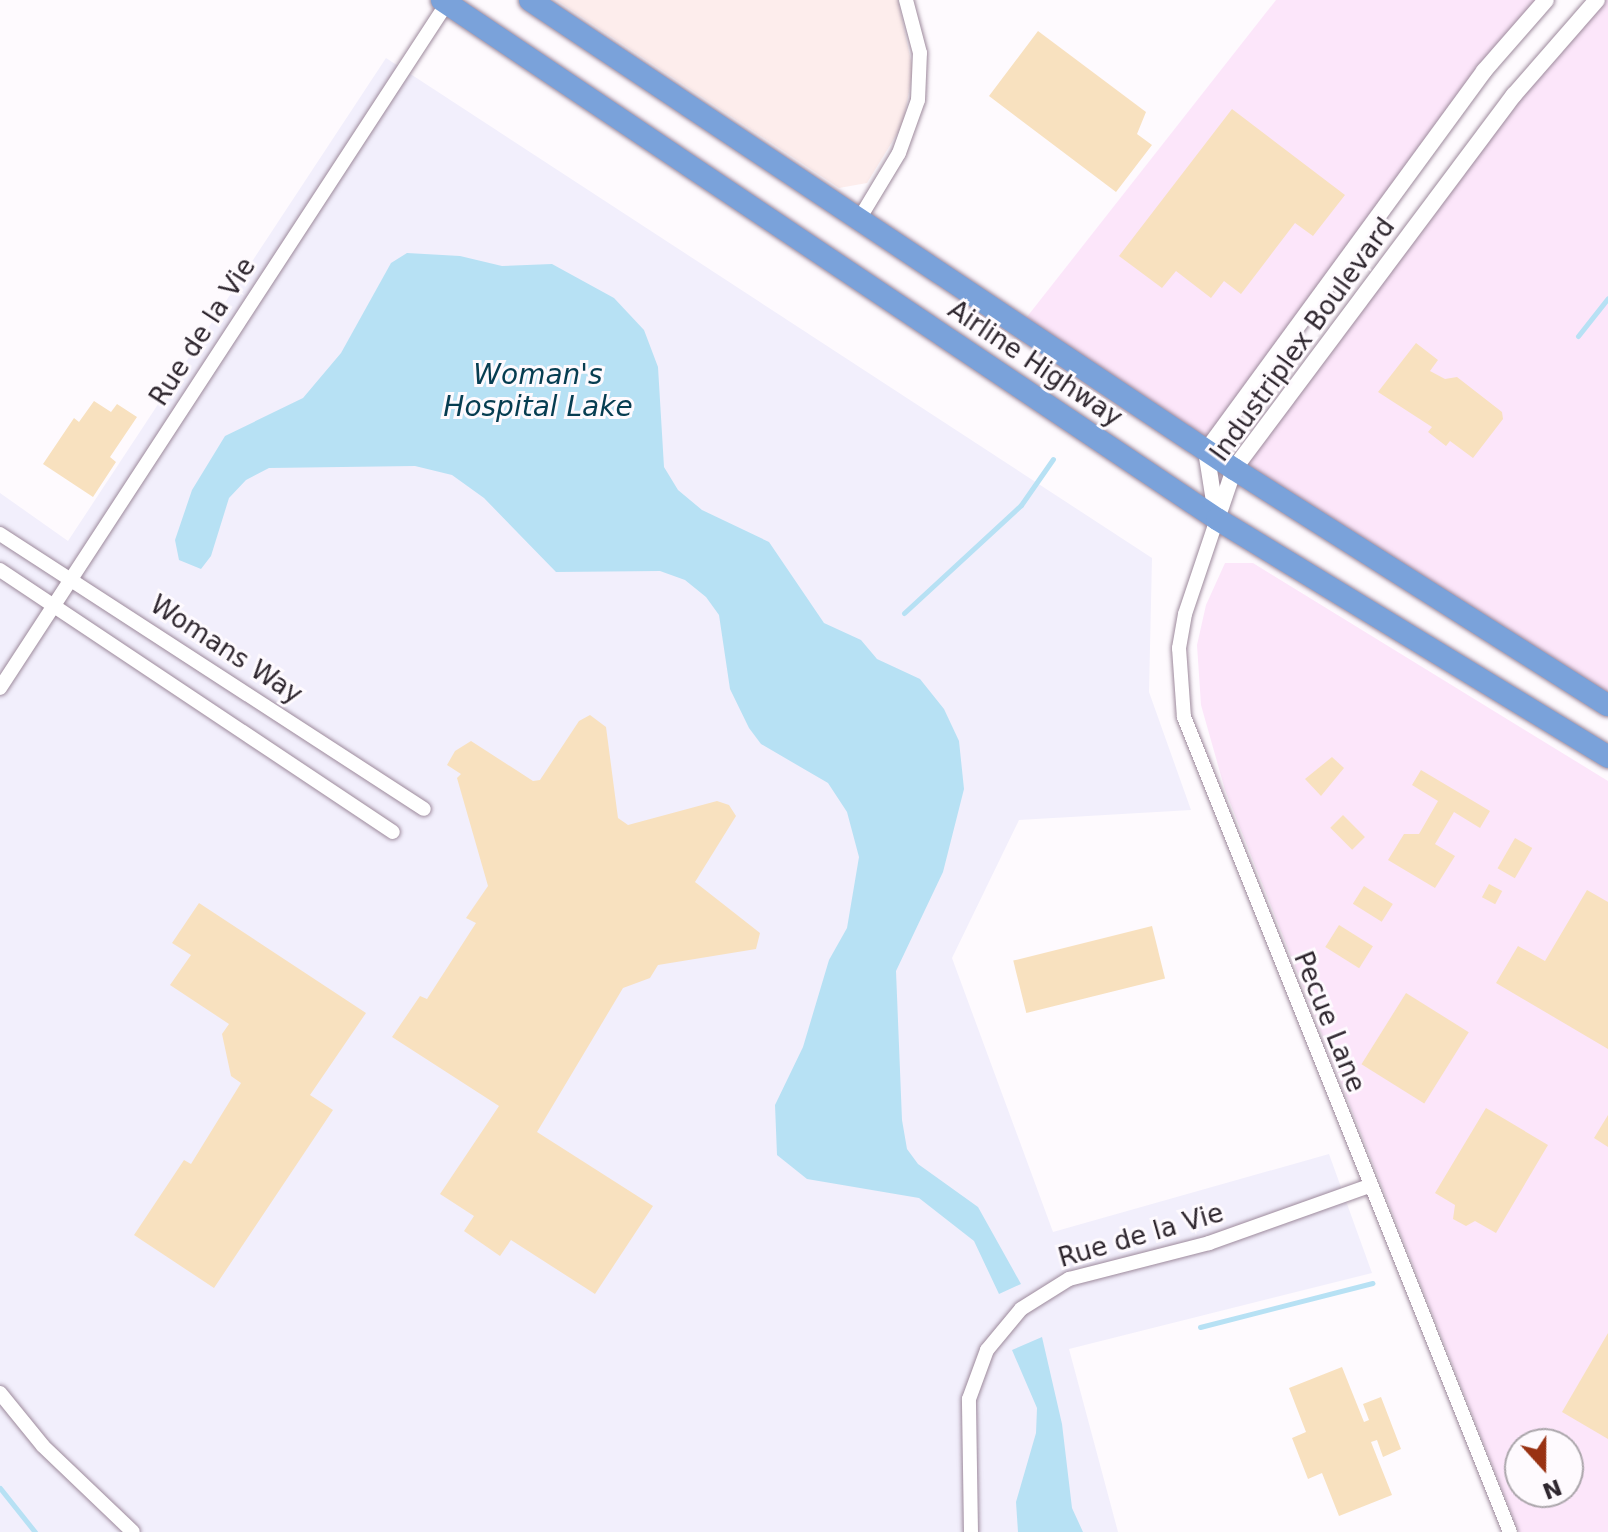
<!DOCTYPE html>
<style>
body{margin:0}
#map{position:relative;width:1608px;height:1532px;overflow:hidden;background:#fefafe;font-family:"DejaVu Sans",sans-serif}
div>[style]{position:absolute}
.commercial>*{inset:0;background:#fdedec}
.built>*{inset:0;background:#fce6fa}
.medical>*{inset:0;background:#f2effc}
.water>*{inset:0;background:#b7e1f4}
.stream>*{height:5px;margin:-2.5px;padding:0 2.5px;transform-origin:2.5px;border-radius:2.5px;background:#b7e1f4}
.building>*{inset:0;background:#f8e1bf;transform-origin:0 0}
.roads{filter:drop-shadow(0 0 2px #9d8a9c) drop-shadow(0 0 2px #9d8a9c)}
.minor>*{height:14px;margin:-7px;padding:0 7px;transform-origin:7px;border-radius:7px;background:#fff}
.tertiary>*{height:16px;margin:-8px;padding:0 8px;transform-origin:8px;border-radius:8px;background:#fff}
.trunk>*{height:22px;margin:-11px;padding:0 11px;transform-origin:11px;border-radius:11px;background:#7aa2da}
span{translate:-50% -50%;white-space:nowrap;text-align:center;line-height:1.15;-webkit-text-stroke:6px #fefafe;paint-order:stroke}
.street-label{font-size:26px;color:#2f272f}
.water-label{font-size:28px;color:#063d51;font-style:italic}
.north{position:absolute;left:1504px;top:1428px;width:80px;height:80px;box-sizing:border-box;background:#fefafe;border:2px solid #aba6ab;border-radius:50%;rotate:159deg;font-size:22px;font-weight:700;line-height:32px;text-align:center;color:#2f272f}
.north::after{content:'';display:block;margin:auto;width:28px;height:36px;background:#993213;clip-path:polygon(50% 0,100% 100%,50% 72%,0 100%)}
</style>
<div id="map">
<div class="commercial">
<div style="clip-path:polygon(556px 0,898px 0,913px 70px,903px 124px,867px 183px,839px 188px)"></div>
</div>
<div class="built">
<div style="clip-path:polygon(1276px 0,1546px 0,1206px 451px,1019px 327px)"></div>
<div style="clip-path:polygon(1597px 0,1608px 0,1608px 695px,1234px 469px)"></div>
<div style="clip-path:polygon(evenodd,1225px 563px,1253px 563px,1608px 781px,1608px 1532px,1519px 1532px,1225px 790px,1201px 705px,1197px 645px,1206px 605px,1225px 563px,1520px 1444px,1568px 1444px,1568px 1492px,1520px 1492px,1520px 1444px)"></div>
</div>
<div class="medical">
<div style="clip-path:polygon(386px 58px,1152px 558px,1149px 692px,1191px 810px,1019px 820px,952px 958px,1053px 1232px,1329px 1154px,1372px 1273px,1069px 1349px,1118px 1532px,0 1532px,0 493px,68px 541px)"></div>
</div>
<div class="water">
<div style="clip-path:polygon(407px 253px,460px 256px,502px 266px,552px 264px,614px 298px,644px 330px,658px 367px,664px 467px,678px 490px,702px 510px,769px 542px,824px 623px,861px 640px,877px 659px,920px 679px,944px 709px,959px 741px,964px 789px,943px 872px,896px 971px,902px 1120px,907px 1149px,918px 1164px,978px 1207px,1021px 1284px,999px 1294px,974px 1241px,919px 1198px,807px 1179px,777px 1155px,775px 1105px,803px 1047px,829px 960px,847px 928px,859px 857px,847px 812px,828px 783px,761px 744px,749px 728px,730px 689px,719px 615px,706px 597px,685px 580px,660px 571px,556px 572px,484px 498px,452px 475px,415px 466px,269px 468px,246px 480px,229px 498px,211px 556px,201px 569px,179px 560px,175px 540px,192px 490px,225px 436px,303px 398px,341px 353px,391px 263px)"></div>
<div style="clip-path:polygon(1042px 1337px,1062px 1424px,1072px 1508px,1083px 1532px,1018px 1532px,1016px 1502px,1036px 1433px,1037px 1408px,1012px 1350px)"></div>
</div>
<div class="stream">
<div style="left:1578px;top:336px;width:48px;rotate:-51.7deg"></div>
<div style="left:904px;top:613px;width:159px;rotate:-42.7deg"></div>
<div style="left:1021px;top:505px;width:56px;rotate:-55.2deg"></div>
<div style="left:1200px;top:1327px;width:178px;rotate:-14.3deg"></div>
<div style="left:0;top:1488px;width:56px;rotate:51.5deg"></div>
</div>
<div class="building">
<div style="clip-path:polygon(1038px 31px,1146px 112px,1137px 134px,1152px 145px,1116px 192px,989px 96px)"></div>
<div style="clip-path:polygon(1232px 109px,1345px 195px,1313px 236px,1295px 223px,1241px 294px,1224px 281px,1211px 298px,1176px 271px,1162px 288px,1119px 256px)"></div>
<div style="clip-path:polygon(1416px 343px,1438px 360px,1430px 371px,1445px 379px,1457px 377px,1502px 412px,1503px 419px,1473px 458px,1450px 441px,1446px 446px,1428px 432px,1432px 427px,1378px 392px)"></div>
<div style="clip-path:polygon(94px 401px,111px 412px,117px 404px,137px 417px,110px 457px,116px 462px,93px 497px,43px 464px,74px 418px,79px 422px)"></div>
<div style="clip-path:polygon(590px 715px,606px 727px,618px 818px,628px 825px,717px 801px,729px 805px,736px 816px,695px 882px,760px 933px,756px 949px,658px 965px,650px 978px,623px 988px,537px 1132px,653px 1206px,595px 1294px,511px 1240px,500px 1256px,464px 1231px,474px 1216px,440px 1194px,499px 1106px,392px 1037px,420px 996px,427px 999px,476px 923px,466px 918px,488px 886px,457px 778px,461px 774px,447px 765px,455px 751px,471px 741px,533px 781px,540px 780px,579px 721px)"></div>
<div style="clip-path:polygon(1332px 757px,1344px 768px,1321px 796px,1305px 779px)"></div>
<div style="clip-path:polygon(1421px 770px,1490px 811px,1480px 828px,1454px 812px,1435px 844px,1455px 856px,1435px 888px,1388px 860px,1404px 834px,1419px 834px,1438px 801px,1412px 785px)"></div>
<div style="left:1343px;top:815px;width:31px;height:18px;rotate:45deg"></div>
<div style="left:1515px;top:838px;width:20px;height:35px;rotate:30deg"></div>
<div style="left:1489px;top:884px;width:15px;height:15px;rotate:28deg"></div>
<div style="left:1364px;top:886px;width:34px;height:21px;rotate:32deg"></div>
<div style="clip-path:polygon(1587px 890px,1608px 902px,1608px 1049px,1496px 983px,1518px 946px,1545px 961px)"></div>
<div style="clip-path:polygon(199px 903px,366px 1013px,310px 1095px,333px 1110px,214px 1288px,134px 1235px,184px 1160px,191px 1164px,241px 1083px,231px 1076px,222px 1034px,229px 1024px,170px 985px,191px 955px,172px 943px)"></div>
<div style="left:1339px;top:925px;width:40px;height:26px;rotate:32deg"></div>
<div style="left:1152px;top:926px;width:54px;height:143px;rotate:76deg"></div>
<div style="left:1406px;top:993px;width:74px;height:84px;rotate:32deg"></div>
<div style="clip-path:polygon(1486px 1108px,1548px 1145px,1496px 1233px,1475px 1221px,1466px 1226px,1453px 1219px,1455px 1205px,1435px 1193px)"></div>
<div style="clip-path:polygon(1608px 1115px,1608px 1147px,1594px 1138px)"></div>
<div style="clip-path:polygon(1608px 1333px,1608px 1439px,1562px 1412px)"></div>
<div style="clip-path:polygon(1342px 1367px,1364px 1422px,1369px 1420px,1363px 1404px,1381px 1397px,1401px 1449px,1383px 1457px,1377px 1440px,1371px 1442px,1392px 1495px,1339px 1516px,1322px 1473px,1308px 1479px,1292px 1438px,1306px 1432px,1289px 1388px)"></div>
</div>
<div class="roads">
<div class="minor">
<div style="left:858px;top:221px;width:79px;rotate:-58.9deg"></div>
<div style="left:899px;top:153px;width:56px;rotate:-70.3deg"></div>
<div style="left:918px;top:100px;width:47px;rotate:-87.6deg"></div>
<div style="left:920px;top:53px;width:55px;rotate:-104.8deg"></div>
<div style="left:1217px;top:519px;width:100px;rotate:108.6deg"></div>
<div style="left:1185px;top:614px;width:35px;rotate:100deg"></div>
<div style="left:1179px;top:648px;width:69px;rotate:85.9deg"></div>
<div style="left:1184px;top:717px;width:878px;rotate:68.2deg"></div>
<div style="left:0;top:534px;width:505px;rotate:32.97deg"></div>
<div style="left:0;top:570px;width:472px;rotate:33.7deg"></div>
<div style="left:0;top:688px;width:818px;rotate:-56.87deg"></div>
<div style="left:0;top:1393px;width:68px;rotate:50.9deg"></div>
<div style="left:43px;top:1446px;width:124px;rotate:43.7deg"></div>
<div style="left:971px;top:1532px;width:133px;rotate:-90.9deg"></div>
<div style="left:969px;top:1399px;width:52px;rotate:-69.8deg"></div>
<div style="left:987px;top:1350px;width:53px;rotate:-50.3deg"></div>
<div style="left:1021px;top:1309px;width:57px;rotate:-32deg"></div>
<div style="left:1069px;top:1279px;width:145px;rotate:-14.4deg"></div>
<div style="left:1209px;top:1243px;width:170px;rotate:-19.6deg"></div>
</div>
<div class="tertiary">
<div style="left:1216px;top:514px;width:64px;rotate:-99deg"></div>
<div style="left:1206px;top:451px;width:471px;rotate:-53.8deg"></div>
<div style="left:1484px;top:71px;width:94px;rotate:-48.9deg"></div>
<div style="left:1217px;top:519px;width:53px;rotate:-71.2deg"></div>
<div style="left:1234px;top:469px;width:467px;rotate:-53.2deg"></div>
<div style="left:1514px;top:95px;width:126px;rotate:-48.9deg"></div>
</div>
<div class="trunk">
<div style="left:442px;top:0;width:933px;rotate:33.81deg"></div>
<div style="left:1217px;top:519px;width:458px;rotate:31.3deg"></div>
<div style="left:530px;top:0;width:846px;rotate:33.67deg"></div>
<div style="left:1234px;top:469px;width:442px;rotate:32.3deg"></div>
</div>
</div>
<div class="street-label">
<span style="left:203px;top:332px;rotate:-57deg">Rue de la Vie</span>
<span style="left:1303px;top:340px;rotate:-54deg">Industriplex Boulevard</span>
<span style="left:1035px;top:364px;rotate:34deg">Airline Highway</span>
<span style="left:226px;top:650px;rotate:33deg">Womans Way</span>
<span style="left:1329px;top:1022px;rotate:68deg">Pecue Lane</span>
<span style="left:1141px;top:1236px;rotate:-16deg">Rue de la Vie</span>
</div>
<div class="water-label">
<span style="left:538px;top:391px">Woman's<br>Hospital Lake</span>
</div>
<div class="north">N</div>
</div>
